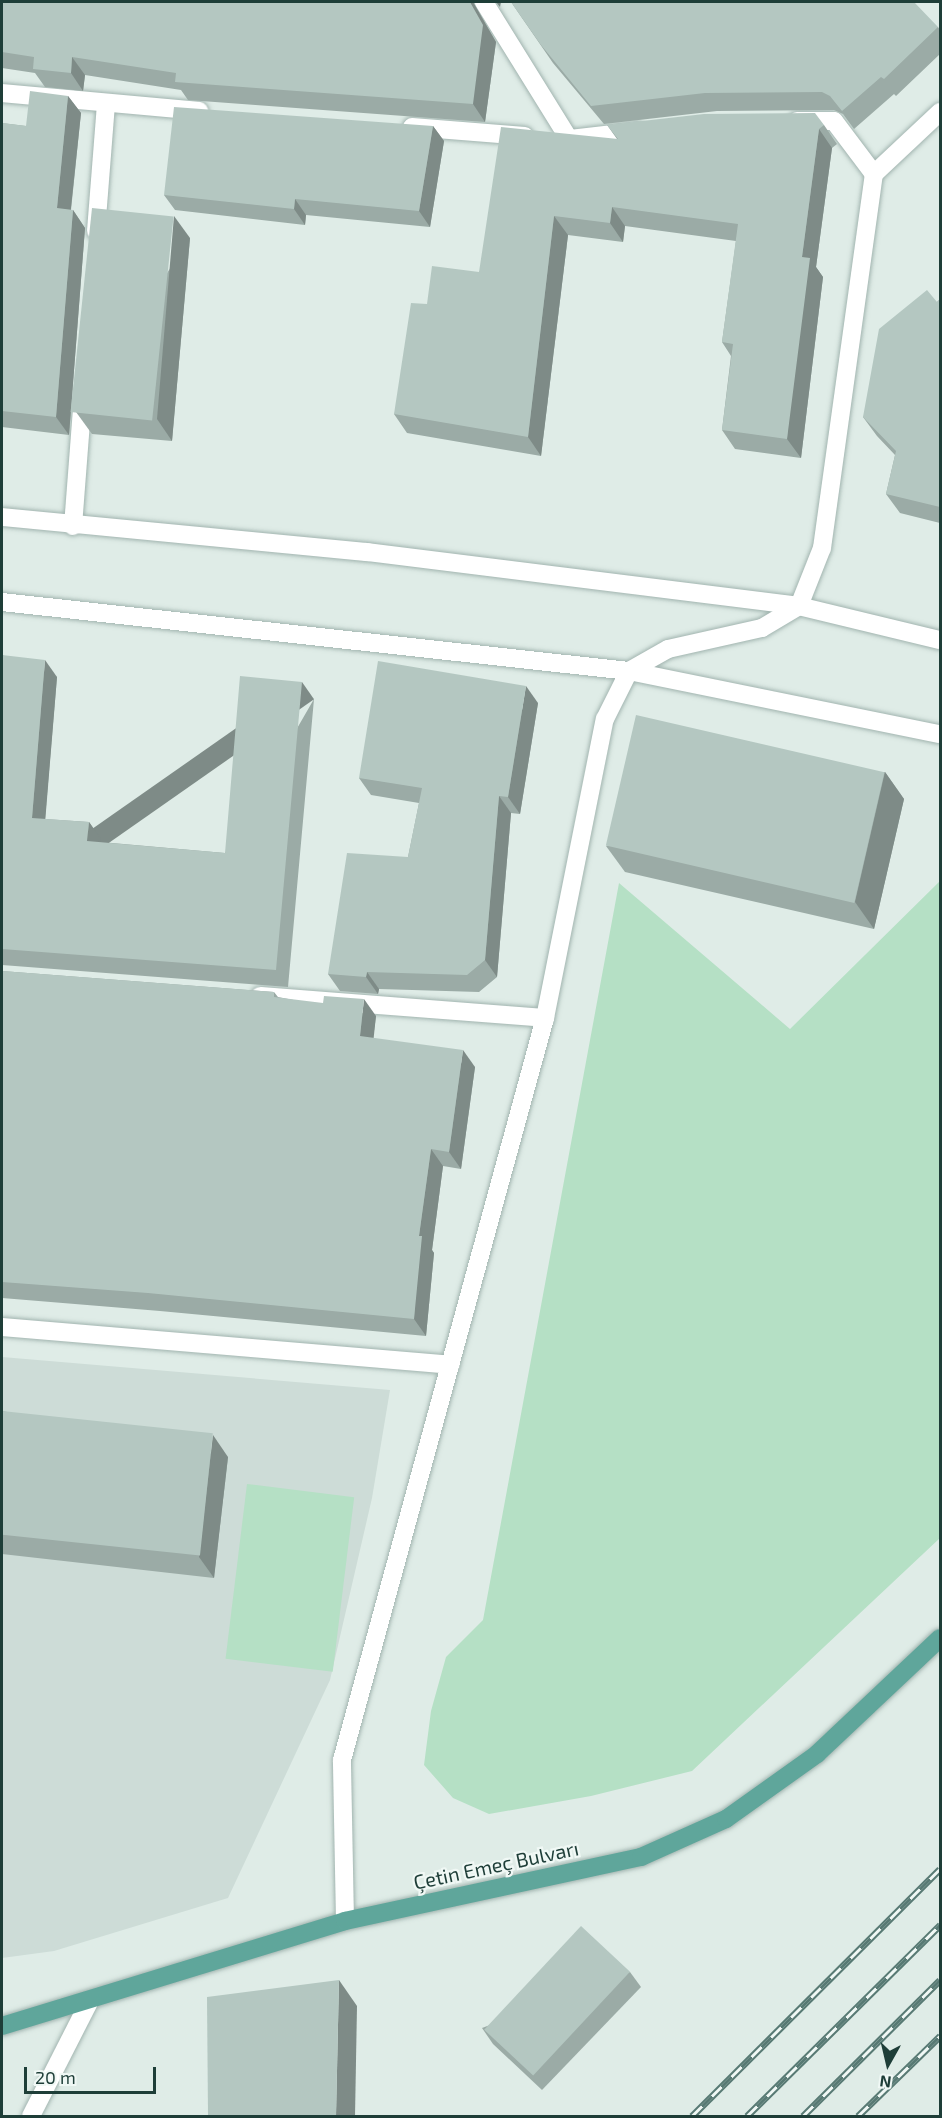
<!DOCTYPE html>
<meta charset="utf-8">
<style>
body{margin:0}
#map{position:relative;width:942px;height:2118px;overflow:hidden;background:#dfece7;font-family:"Exo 2",sans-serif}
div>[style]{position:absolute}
.built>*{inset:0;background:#cddcd7}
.green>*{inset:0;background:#b5e0c5;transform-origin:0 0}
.roads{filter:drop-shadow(0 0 2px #a1b4af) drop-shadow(0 0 2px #a1b4af)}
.minor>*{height:18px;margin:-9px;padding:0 9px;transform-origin:9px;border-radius:9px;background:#fff}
.major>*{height:18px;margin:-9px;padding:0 9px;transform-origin:9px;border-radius:9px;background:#5fa69b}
.rail>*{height:7px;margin-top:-3.5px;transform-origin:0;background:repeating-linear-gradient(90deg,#f0f8f5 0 14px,#587a74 0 28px);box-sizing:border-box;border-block:2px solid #587a74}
.wall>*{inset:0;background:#9baba6}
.shaded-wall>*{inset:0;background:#7e8b87;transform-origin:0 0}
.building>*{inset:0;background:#b4c7c1;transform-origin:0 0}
span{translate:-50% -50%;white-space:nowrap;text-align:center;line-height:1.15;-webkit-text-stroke:4.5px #f0f8f5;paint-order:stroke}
.street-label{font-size:20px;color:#1e3e38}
.frame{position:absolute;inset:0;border:3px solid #1e3e38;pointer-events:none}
.north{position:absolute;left:858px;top:2034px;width:60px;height:60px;-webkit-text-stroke:4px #f0f8f5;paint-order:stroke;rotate:188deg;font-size:16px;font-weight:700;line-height:24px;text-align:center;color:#1e3e38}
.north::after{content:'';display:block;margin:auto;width:21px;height:27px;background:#1e3e38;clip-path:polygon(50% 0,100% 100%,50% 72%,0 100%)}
.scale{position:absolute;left:24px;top:2067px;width:132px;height:27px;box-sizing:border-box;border:3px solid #1e3e38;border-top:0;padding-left:8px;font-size:18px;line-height:21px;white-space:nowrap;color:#1e3e38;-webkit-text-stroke:4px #f0f8f5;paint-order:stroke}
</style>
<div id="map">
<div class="built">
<div style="clip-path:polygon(2px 1357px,390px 1390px,372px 1498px,330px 1680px,228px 1898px,54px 1951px,2px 1958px)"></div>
</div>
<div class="green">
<div style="clip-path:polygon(940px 881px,940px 1538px,692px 1771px,591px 1796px,489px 1814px,453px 1798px,424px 1765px,431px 1711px,446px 1657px,483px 1620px,619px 883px,790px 1029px)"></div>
<div style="left:247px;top:1484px;width:108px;height:176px;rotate:7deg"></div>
</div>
<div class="roads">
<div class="minor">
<div style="left:484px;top:2px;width:161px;rotate:58.2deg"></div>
<div style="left:2px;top:93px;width:198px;rotate:5.2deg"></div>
<div style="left:797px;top:121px;width:37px"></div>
<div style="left:834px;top:121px;width:66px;rotate:53deg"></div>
<div style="left:412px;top:127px;width:113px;rotate:4.6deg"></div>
<div style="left:570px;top:139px;width:68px;rotate:-6.7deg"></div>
<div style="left:96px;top:231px;width:126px;rotate:-85.5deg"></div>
<div style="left:2px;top:517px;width:367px;rotate:5.5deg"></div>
<div style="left:367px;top:552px;width:435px;rotate:7.1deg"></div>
<div style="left:799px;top:606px;width:145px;rotate:13.6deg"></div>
<div style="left:73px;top:526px;width:130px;rotate:-85.6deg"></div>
<div style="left:2px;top:602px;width:631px;rotate:6.28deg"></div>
<div style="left:629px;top:671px;width:317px;rotate:11.5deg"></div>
<div style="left:260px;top:996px;width:286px;rotate:4.4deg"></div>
<div style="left:2px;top:1327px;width:450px;rotate:4.8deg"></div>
<div style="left:345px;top:1921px;width:161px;rotate:-91.1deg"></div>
<div style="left:342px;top:1760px;width:769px;rotate:-74.7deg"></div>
<div style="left:545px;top:1018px;width:305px;rotate:-78.7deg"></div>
<div style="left:605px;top:719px;width:54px;rotate:-63.4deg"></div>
<div style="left:629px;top:671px;width:45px;rotate:-29.4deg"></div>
<div style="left:668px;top:649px;width:96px;rotate:-12.6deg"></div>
<div style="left:762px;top:628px;width:43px;rotate:-30.7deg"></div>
<div style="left:799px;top:606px;width:62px;rotate:-68.4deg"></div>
<div style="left:822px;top:548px;width:378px;rotate:-82.1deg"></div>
<div style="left:874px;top:174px;width:91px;rotate:-43.2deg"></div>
<div style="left:31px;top:2116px;width:130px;rotate:-63deg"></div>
</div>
<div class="major">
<div style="left:2px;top:2026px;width:359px;rotate:-17deg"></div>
<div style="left:345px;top:1921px;width:303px;rotate:-12.2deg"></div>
<div style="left:641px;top:1857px;width:93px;rotate:-24.1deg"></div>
<div style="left:726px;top:1819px;width:112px;rotate:-35.5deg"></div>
<div style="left:817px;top:1754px;width:169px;rotate:-43.3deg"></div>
</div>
</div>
<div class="rail">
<div style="left:692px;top:2116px;width:350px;rotate:-44.9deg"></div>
<div style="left:747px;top:2116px;width:272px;rotate:-44.7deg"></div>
<div style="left:803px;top:2116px;width:193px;rotate:-44.8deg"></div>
<div style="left:858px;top:2116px;width:115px;rotate:-44.3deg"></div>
</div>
<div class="wall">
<div style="clip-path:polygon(2px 2px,473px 2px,496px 42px,485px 122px,188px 100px,181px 90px,85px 75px,83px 91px,45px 87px,35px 73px,2px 68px)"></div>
<div style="clip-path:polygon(511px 2px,938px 27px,940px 30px,940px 54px,896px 96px,894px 94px,854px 129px,843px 114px,834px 110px,717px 111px,604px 124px,553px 63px)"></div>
<div style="clip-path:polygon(68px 96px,81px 113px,71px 210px,73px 210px,85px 228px,69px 435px,2px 427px,2px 123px,26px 126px)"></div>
<div style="clip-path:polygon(607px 125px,824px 125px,837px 144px,832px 148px,816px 267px,823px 277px,801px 458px,735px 449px,722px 430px,731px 356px,722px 342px,736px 241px,625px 226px,623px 242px,568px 235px,541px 456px,407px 433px,394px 414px,479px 272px,617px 139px)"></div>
<div style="clip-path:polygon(433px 126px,444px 141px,430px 227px,306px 215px,305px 225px,175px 210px,164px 195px)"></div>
<div style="clip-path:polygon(190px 238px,172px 441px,92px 434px,76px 412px)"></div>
<div style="clip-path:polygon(940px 299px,940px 523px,900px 513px,886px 494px,895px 455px,877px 436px,863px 417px,937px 302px)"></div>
<div style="clip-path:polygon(2px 655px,57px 677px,45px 819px,89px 822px,101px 839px,101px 842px,225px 853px,314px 699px,288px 987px,2px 965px)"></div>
<div style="clip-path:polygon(538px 703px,520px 814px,511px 813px,497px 977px,479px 992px,379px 989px,378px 994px,340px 991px,328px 974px,408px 857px,419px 803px,371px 795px,359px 778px)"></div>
<div style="clip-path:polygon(885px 772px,904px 799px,874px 929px,625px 872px,606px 846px)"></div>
<div style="clip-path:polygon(2px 971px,274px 992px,278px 997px,376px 1016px,373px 1038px,475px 1067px,461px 1169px,443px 1166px,432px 1250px,434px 1253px,426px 1336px,160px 1311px,2px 1298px)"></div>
<div style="clip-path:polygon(2px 1411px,228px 1457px,214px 1578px,2px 1554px)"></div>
<div style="clip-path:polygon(630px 1972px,641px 1987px,542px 2090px,493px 2044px,482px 2028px)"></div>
</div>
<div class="shaded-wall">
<div style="clip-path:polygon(470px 2px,473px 2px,496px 42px,485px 122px,473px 104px)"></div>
<div style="clip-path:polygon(496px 2px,501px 2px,500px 7px)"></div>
<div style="clip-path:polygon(72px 57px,85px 75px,83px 91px,71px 73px)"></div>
<div style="clip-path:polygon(68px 96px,81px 113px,69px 226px,57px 208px)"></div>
<div style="clip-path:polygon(433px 126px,444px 141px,430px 227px,419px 211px)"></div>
<div style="clip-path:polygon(819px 129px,832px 148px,816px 267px,823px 277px,801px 458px,787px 439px,802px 257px)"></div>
<div style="clip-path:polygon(295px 199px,306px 215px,305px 225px,294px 209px)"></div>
<div style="clip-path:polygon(612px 207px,625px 226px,623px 242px,610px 223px)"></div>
<div style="clip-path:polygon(73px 210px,85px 228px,69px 435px,56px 417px)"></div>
<div style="clip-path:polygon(174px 216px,190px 238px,172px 441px,157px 419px)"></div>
<div style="clip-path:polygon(554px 216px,568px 235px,541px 456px,528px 437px)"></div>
<div style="clip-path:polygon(45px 660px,57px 677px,44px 835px,32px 818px)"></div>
<div style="left:302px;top:682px;width:21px;height:289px;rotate:55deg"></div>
<div style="clip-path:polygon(526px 686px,538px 703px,520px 814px,508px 797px)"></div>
<div style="clip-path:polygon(885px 772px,904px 799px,874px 929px,855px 902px)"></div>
<div style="clip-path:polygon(499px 796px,511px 813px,497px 977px,485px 960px)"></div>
<div style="clip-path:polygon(89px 822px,101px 839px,99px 858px,87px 841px)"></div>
<div style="clip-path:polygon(367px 972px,379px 989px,378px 994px,366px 977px)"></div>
<div style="clip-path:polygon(364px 999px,376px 1016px,372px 1053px,360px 1036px)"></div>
<div style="clip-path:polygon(463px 1050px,475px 1067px,461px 1169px,449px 1152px)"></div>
<div style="clip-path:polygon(431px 1149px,443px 1166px,432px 1250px,434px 1253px,426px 1336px,414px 1319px,419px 1236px)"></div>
<div style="clip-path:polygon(213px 1435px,228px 1457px,214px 1578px,199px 1557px)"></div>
<div style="clip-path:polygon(339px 1980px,357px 2006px,355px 2116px,336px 2116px)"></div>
</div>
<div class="building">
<div style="clip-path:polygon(2px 2px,470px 2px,483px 25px,473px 104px,175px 82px,176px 73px,72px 57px,71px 73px,33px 69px,34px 57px,2px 52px)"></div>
<div style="clip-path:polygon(511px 2px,914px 2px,938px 27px,884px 79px,881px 77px,842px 111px,830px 96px,822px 92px,705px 93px,591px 106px,541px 45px)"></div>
<div style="clip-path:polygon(30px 91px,68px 96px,57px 208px,73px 210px,56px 417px,2px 411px,2px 123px,26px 126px)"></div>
<div style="clip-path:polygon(174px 107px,433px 126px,419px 211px,295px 199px,294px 209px,164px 195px)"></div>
<div style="clip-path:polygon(815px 113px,824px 125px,819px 129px,802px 257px,810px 258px,787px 439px,722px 430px,733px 344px,722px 342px,738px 224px,612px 207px,610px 223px,554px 216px,528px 437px,394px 414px,411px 303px,427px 304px,432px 266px,479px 272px,501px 127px,618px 139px,607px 125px,704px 114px)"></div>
<div style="left:92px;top:208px;width:82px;height:205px;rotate:6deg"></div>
<div style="clip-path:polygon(927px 290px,937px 302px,940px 299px,940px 507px,886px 494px,896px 451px,863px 417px,879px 329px)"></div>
<div style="clip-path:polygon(2px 655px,45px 660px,32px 818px,89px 822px,87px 841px,225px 853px,240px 676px,302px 682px,276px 970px,2px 949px)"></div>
<div style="clip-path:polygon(378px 661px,526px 686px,508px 797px,499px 796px,485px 960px,467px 975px,367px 972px,366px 977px,328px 974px,347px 853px,408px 857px,422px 788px,359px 778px)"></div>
<div style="left:636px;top:715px;width:255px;height:134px;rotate:13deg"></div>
<div style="clip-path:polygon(2px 971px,274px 992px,274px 997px,323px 1003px,324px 996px,364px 999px,360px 1036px,463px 1050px,449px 1152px,431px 1149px,419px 1236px,422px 1236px,414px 1319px,148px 1293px,2px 1282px)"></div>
<div style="left:2px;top:1411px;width:212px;height:123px;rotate:6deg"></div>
<div style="left:581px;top:1926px;width:67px;height:142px;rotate:43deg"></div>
<div style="clip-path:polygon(339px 1980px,336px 2116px,208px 2116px,207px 1997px)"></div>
</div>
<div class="street-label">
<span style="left:496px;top:1865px;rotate:-12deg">Çetin Emeç Bulvarı</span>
</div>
<div class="frame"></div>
<div class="north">N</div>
<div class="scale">20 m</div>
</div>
